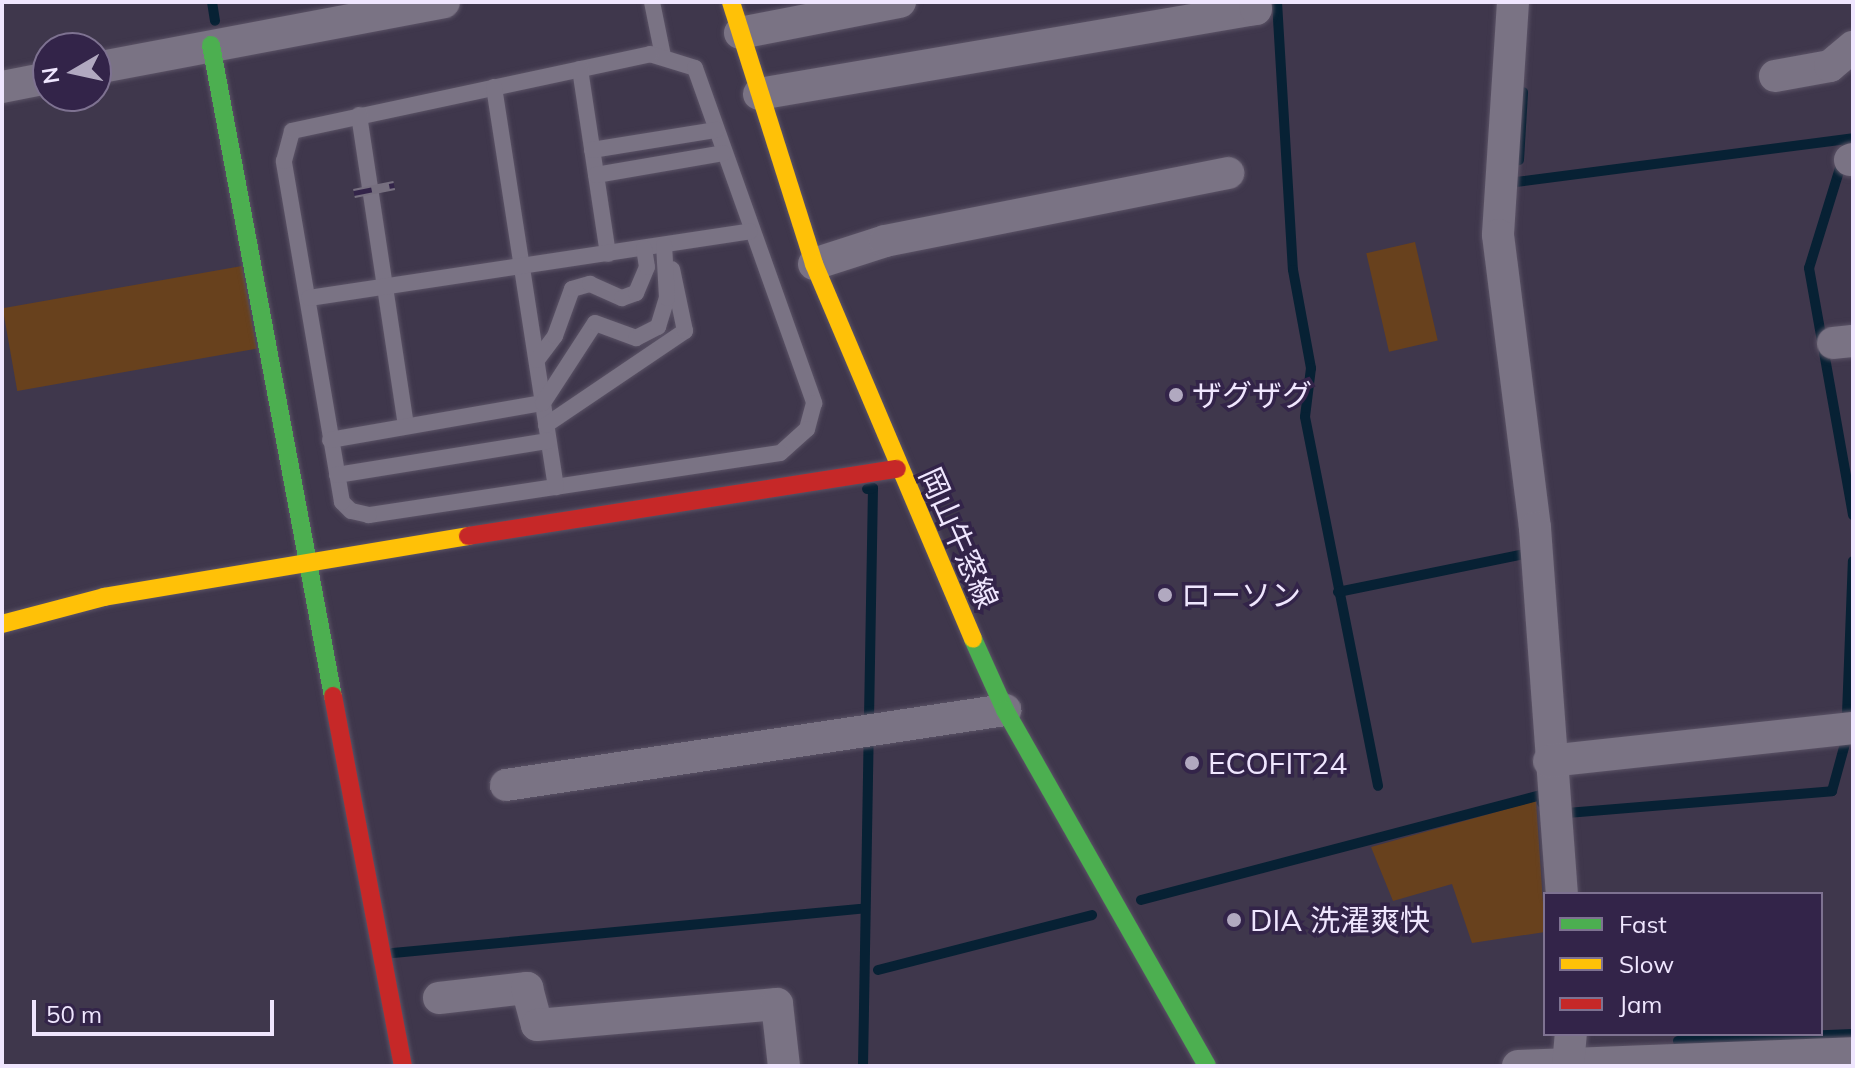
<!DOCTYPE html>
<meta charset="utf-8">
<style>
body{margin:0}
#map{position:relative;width:1855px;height:1068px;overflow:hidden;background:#3f374c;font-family:Mulish,"Noto Sans JP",sans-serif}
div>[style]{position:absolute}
.green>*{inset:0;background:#68411d;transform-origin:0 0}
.stream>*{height:10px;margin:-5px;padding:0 5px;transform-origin:5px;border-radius:5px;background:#072134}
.roads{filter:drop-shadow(0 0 2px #5b5366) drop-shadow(0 0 2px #5b5366)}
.lane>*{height:16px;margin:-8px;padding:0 8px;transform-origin:8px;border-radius:8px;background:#7a7384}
.street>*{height:32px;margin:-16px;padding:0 16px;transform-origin:16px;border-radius:16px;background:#7a7384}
.fast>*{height:18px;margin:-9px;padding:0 9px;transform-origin:9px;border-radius:9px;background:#4caf50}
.slow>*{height:18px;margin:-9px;padding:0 9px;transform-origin:9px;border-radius:9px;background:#ffc107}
.jam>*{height:18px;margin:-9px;padding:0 9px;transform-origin:9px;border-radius:9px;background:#c62828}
.rail>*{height:9px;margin-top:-4.5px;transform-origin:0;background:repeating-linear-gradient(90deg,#332449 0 18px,#766f7f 0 36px);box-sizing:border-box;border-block:2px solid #766f7f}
.dots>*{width:22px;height:22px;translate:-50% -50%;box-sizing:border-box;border:4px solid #332449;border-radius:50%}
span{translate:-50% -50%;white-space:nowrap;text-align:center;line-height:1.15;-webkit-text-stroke:7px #332449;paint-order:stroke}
.poi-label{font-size:30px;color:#efe6fe}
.left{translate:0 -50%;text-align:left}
.street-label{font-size:30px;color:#efe6fe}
.frame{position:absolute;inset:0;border:4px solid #efe6fe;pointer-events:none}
.legend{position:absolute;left:1543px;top:892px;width:280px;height:144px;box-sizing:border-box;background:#332449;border:2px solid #7e7291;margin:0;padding:10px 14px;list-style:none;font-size:24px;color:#efe6fe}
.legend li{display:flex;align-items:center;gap:16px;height:40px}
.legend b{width:40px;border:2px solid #7e7291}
.north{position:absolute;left:32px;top:32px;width:80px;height:80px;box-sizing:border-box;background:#332449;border:2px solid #7e7291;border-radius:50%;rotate:261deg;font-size:22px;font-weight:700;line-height:32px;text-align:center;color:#efe6fe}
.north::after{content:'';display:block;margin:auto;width:28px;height:36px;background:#b1a9c0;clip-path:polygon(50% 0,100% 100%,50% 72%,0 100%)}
.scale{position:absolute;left:32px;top:1000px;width:242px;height:36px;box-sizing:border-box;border:4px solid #efe6fe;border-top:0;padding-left:10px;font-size:24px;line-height:28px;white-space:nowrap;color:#efe6fe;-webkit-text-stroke:6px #332449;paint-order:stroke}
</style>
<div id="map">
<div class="green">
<div style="left:1415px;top:242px;width:101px;height:50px;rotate:77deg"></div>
<div style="left:242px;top:266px;width:84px;height:243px;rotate:80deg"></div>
<div style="clip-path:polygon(1536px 801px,1545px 932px,1472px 943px,1452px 884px,1393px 901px,1371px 847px)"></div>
</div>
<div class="stream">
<div style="left:212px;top:2px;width:19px;rotate:81deg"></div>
<div style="left:1277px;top:2px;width:268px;rotate:86.6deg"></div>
<div style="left:1293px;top:270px;width:100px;rotate:79.6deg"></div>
<div style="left:1311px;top:368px;width:49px;rotate:97deg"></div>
<div style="left:1305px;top:417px;width:376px;rotate:78.8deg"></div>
<div style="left:1849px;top:139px;width:135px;rotate:107.2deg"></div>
<div style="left:1809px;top:268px;width:251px;rotate:79.9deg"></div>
<div style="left:1519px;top:160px;width:68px;rotate:-86.6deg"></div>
<div style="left:1516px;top:182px;width:340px;rotate:-7.4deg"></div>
<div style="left:1338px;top:592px;width:191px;rotate:-11.5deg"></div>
<div style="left:1567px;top:813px;width:266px;rotate:-4.7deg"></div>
<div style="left:1832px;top:791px;width:53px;rotate:-74.6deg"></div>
<div style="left:1846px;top:740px;width:179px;rotate:-87.8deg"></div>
<div style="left:1141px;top:900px;width:414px;rotate:-14.7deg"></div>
<div style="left:1541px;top:795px;width:8px;rotate:83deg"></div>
<div style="left:393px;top:953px;width:474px;rotate:-5.4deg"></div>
<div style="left:878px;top:970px;width:221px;rotate:-14.4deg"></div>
<div style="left:1678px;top:1041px;width:175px;rotate:-2.3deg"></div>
<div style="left:863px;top:1066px;width:578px;rotate:-89.01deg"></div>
<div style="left:873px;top:488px;width:6px;rotate:171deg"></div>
</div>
<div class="roads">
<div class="lane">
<div style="left:652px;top:2px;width:55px;rotate:78.5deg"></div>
<div style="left:650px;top:54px;width:47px;rotate:17.3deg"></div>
<div style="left:695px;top:68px;width:356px;rotate:70.4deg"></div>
<div style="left:814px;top:403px;width:27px;rotate:105deg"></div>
<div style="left:807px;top:429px;width:36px;rotate:138deg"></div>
<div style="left:780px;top:453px;width:416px;rotate:171.4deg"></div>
<div style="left:369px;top:515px;width:18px;rotate:-167deg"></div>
<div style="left:351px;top:511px;width:13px;rotate:-135deg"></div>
<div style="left:342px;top:502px;width:346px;rotate:-99.7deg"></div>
<div style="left:284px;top:161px;width:31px;rotate:-75deg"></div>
<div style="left:292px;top:131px;width:366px;rotate:-12.1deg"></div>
<div style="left:580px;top:69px;width:187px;rotate:81.4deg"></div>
<div style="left:494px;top:87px;width:405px;rotate:81.2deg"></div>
<div style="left:359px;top:115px;width:314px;rotate:81.4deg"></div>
<div style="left:592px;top:150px;width:126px;rotate:-9.2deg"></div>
<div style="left:596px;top:175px;width:129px;rotate:-9.8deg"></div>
<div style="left:309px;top:298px;width:446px;rotate:-8.6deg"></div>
<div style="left:537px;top:360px;width:30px;rotate:-53deg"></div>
<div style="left:555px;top:336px;width:50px;rotate:-70.1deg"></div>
<div style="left:572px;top:289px;width:19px;rotate:-16deg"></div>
<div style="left:590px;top:284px;width:35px;rotate:24deg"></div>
<div style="left:622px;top:298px;width:15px;rotate:-20deg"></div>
<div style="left:636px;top:293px;width:28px;rotate:-67deg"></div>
<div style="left:647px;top:267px;width:19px;rotate:-99deg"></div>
<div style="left:546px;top:425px;width:168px;rotate:-34.1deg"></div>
<div style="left:685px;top:331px;width:63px;rotate:-101.8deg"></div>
<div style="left:330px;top:440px;width:216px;rotate:-9.9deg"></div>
<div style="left:543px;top:403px;width:95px;rotate:-57deg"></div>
<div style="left:595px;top:323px;width:44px;rotate:20.1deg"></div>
<div style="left:636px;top:338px;width:25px;rotate:-27deg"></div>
<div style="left:658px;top:327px;width:30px;rotate:-73deg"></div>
<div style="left:667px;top:298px;width:53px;rotate:-93.2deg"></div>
<div style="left:337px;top:475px;width:214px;rotate:-9.2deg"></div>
</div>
<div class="street">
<div style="left:1513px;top:2px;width:233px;rotate:93.7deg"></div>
<div style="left:1498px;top:235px;width:295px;rotate:82.8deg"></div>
<div style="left:1535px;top:528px;width:367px;rotate:85.8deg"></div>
<div style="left:740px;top:33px;width:163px;rotate:-11deg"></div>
<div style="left:96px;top:68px;width:354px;rotate:-10.7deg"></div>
<div style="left:1775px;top:76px;width:56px;rotate:-10.3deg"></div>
<div style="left:1830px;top:66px;width:30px;rotate:-40deg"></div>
<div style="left:2px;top:87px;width:47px;rotate:-11.1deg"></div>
<div style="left:759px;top:94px;width:504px;rotate:-9.71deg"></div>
<div style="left:1256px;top:9px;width:7px;rotate:-98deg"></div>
<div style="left:1850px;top:160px;width:3px;rotate:-18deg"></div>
<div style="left:814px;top:264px;width:75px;rotate:-17.9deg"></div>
<div style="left:885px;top:241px;width:350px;rotate:-11.2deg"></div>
<div style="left:1833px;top:343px;width:20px;rotate:-6deg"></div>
<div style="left:1549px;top:761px;width:306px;rotate:-6.2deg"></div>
<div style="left:506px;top:785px;width:505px;rotate:-8.55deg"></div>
<div style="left:439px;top:998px;width:89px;rotate:-6.5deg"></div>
<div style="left:527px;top:988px;width:38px;rotate:75deg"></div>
<div style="left:537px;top:1025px;width:241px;rotate:-5deg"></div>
<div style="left:777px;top:1004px;width:62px;rotate:83.6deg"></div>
<div style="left:1518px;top:1066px;width:335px;rotate:-2.2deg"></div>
<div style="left:1568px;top:1066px;width:32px;rotate:-85deg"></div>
</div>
<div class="fast">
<div style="left:211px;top:45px;width:662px;rotate:79.39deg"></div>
<div style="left:973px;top:639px;width:78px;rotate:65.7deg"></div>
<div style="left:1005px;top:710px;width:409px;rotate:60.4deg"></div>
</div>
<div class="slow">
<div style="left:731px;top:2px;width:275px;rotate:72.4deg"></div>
<div style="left:814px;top:264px;width:407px;rotate:67deg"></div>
<div style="left:2px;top:624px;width:106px;rotate:-14.8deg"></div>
<div style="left:104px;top:597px;width:369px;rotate:-9.5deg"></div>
</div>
<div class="jam">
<div style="left:468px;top:536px;width:434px;rotate:-8.9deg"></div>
<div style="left:333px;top:696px;width:377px;rotate:79.3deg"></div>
</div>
</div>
<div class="rail">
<div style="left:354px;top:193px;width:41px;rotate:-11.3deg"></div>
</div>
<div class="dots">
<div style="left:1176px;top:395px;background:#b1a9c0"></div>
<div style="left:1165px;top:595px;background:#b1a9c0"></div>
<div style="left:1192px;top:763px;background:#b1a9c0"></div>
<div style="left:1234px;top:920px;background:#b1a9c0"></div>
</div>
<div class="poi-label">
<span class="left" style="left:1192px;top:395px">ザグザグ</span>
<span class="left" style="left:1181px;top:595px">ローソン</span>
<span class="left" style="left:1208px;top:763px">ECOFIT24</span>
<span class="left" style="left:1250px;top:920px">DIA 洗濯爽快</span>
</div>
<div class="street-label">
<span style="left:959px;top:538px;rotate:66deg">岡山牛窓線</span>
</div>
<div class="frame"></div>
<ul class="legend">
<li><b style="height:10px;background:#4caf50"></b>Fast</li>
<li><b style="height:10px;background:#ffc107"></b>Slow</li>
<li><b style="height:10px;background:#c62828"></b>Jam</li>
</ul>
<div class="north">N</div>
<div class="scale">50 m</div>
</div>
